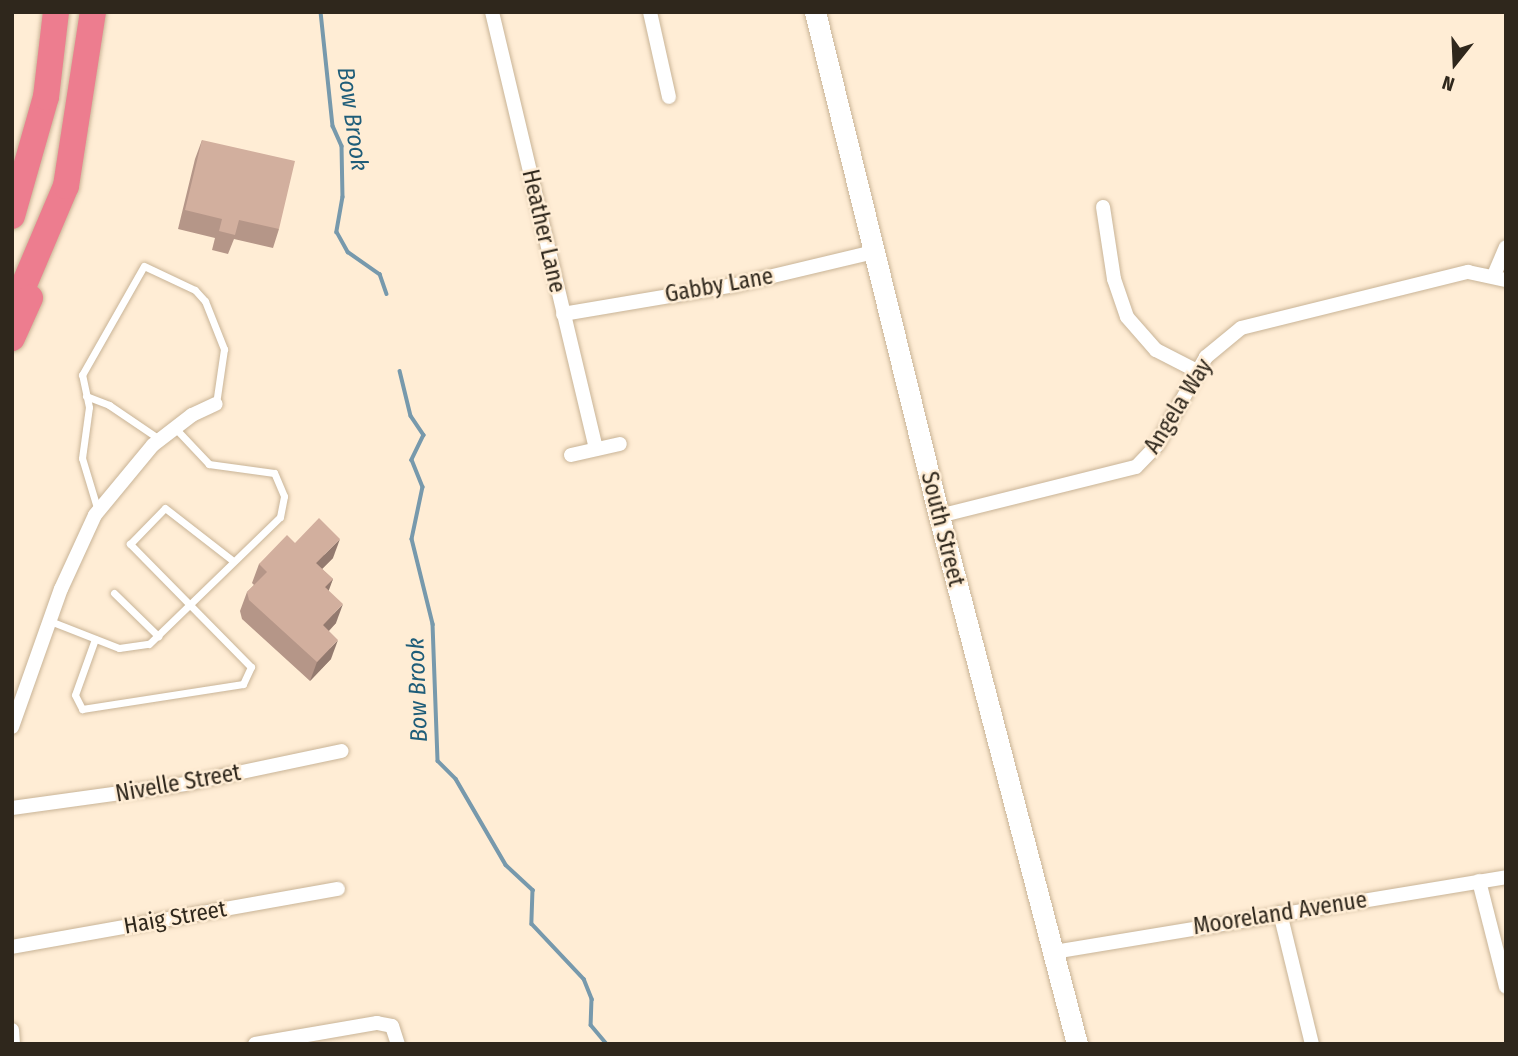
<!DOCTYPE html>
<style>
body{margin:0}
#map{position:relative;width:1518px;height:1056px;overflow:hidden;background:#ffedd5;font-family:"Fira Sans Condensed",sans-serif}
div>[style]{position:absolute}
.stream>*{height:3.5px;margin:-1.75px;padding:0 1.75px;transform-origin:1.75px;border-radius:1.75px;background:#7799ac}
.roads{filter:drop-shadow(0 0 2px #c9b497) drop-shadow(0 0 2px #c9b497)}
.lane>*{height:7px;margin:-3.5px;padding:0 3.5px;transform-origin:3.5px;border-radius:3.5px;background:#fff}
.street>*{height:14px;margin:-7px;padding:0 7px;transform-origin:7px;border-radius:7px;background:#fff}
.secondary>*{height:21px;margin:-10.5px;padding:0 10.5px;transform-origin:10.5px;border-radius:10.5px;background:#fff}
.highway>*{height:26px;margin:-13px;padding:0 13px;transform-origin:13px;border-radius:13px;background:#ed7d8f}
.wall>*{inset:0;background:#b59688}
.shaded-wall>*{inset:0;background:#937a6f}
.building>*{inset:0;background:#d2af9e}
span{translate:-50% -50%;white-space:nowrap;text-align:center;line-height:1.15;-webkit-text-stroke:5px #ffedd5;paint-order:stroke}
.street-label{font-size:23px;color:#2f271c}
.water-label{font-size:24px;color:#1f5d79;font-style:italic}
.frame{position:absolute;inset:0;border:14px solid #2f271c;pointer-events:none}
.north{position:absolute;left:1420px;top:28px;width:70px;height:70px;-webkit-text-stroke:5px #ffedd5;paint-order:stroke;rotate:198deg;font-size:19px;font-weight:700;line-height:28px;text-align:center;color:#2f271c}
.north::after{content:'';display:block;margin:auto;width:24px;height:32px;background:#2f271c;clip-path:polygon(50% 0,100% 100%,50% 72%,0 100%)}
</style>
<div id="map">
<div class="stream">
<div style="left:321px;top:12px;width:115px;rotate:84deg"></div>
<div style="left:333px;top:126px;width:22px;rotate:66deg"></div>
<div style="left:342px;top:146px;width:51px;rotate:88.9deg"></div>
<div style="left:343px;top:197px;width:36px;rotate:100deg"></div>
<div style="left:337px;top:232px;width:23px;rotate:61deg"></div>
<div style="left:348px;top:252px;width:39px;rotate:35deg"></div>
<div style="left:380px;top:274px;width:21px;rotate:71deg"></div>
<div style="left:400px;top:371px;width:46px;rotate:76.3deg"></div>
<div style="left:411px;top:416px;width:23px;rotate:56deg"></div>
<div style="left:424px;top:435px;width:28px;rotate:116deg"></div>
<div style="left:412px;top:460px;width:29px;rotate:68deg"></div>
<div style="left:423px;top:487px;width:53px;rotate:101.9deg"></div>
<div style="left:412px;top:539px;width:88px;rotate:76.1deg"></div>
<div style="left:433px;top:624px;width:137px;rotate:87.9deg"></div>
<div style="left:438px;top:761px;width:25px;rotate:45deg"></div>
<div style="left:456px;top:779px;width:99px;rotate:59.8deg"></div>
<div style="left:506px;top:865px;width:37px;rotate:43deg"></div>
<div style="left:533px;top:890px;width:34px;rotate:92deg"></div>
<div style="left:532px;top:924px;width:76px;rotate:46.6deg"></div>
<div style="left:584px;top:979px;width:22px;rotate:68deg"></div>
<div style="left:592px;top:999px;width:26px;rotate:92deg"></div>
<div style="left:591px;top:1025px;width:25px;rotate:50deg"></div>
</div>
<div class="roads">
<div class="lane">
<div style="left:86px;top:396px;width:25px;rotate:21deg"></div>
<div style="left:109px;top:405px;width:60px;rotate:34.2deg"></div>
<div style="left:98px;top:511px;width:55px;rotate:-106.8deg"></div>
<div style="left:82px;top:458px;width:51px;rotate:-82.2deg"></div>
<div style="left:89px;top:407px;width:33px;rotate:-102deg"></div>
<div style="left:82px;top:375px;width:125px;rotate:-60.4deg"></div>
<div style="left:144px;top:266px;width:56px;rotate:25.2deg"></div>
<div style="left:195px;top:290px;width:15px;rotate:48deg"></div>
<div style="left:205px;top:301px;width:52px;rotate:68.4deg"></div>
<div style="left:224px;top:349px;width:56px;rotate:98.3deg"></div>
<div style="left:114px;top:593px;width:62px;rotate:44.3deg"></div>
<div style="left:50px;top:621px;width:74px;rotate:21.4deg"></div>
<div style="left:119px;top:648px;width:30px;rotate:-8deg"></div>
<div style="left:149px;top:644px;width:182px;rotate:-44.1deg"></div>
<div style="left:280px;top:517px;width:21px;rotate:-79deg"></div>
<div style="left:284px;top:496px;width:25px;rotate:-113deg"></div>
<div style="left:274px;top:473px;width:66px;rotate:-172.1deg"></div>
<div style="left:209px;top:464px;width:50px;rotate:-133.4deg"></div>
<div style="left:95px;top:639px;width:59px;rotate:109.7deg"></div>
<div style="left:75px;top:695px;width:16px;rotate:63deg"></div>
<div style="left:82px;top:709px;width:163px;rotate:-8.8deg"></div>
<div style="left:243px;top:684px;width:19px;rotate:-65deg"></div>
<div style="left:251px;top:667px;width:173px;rotate:-134.5deg"></div>
<div style="left:130px;top:544px;width:50px;rotate:-45.8deg"></div>
<div style="left:165px;top:508px;width:86px;rotate:37.9deg"></div>
</div>
<div class="street">
<div style="left:492px;top:12px;width:449px;rotate:76.6deg"></div>
<div style="left:650px;top:12px;width:87px;rotate:77.4deg"></div>
<div style="left:1103px;top:207px;width:73px;rotate:81.3deg"></div>
<div style="left:1114px;top:279px;width:40px;rotate:71.1deg"></div>
<div style="left:1127px;top:317px;width:44px;rotate:48.7deg"></div>
<div style="left:1156px;top:350px;width:46px;rotate:27.1deg"></div>
<div style="left:1494px;top:275px;width:30px;rotate:-67deg"></div>
<div style="left:563px;top:314px;width:174px;rotate:-9.6deg"></div>
<div style="left:735px;top:285px;width:142px;rotate:-13.4deg"></div>
<div style="left:571px;top:455px;width:50px;rotate:-12.7deg"></div>
<div style="left:939px;top:516px;width:203px;rotate:-14deg"></div>
<div style="left:1136px;top:467px;width:30px;rotate:-46deg"></div>
<div style="left:1157px;top:445px;width:101px;rotate:-60.9deg"></div>
<div style="left:1206px;top:357px;width:45px;rotate:-39.6deg"></div>
<div style="left:1241px;top:328px;width:234px;rotate:-13.9deg"></div>
<div style="left:1468px;top:272px;width:39px;rotate:12deg"></div>
<div style="left:12px;top:727px;width:146px;rotate:-70.5deg"></div>
<div style="left:61px;top:589px;width:81px;rotate:-65.3deg"></div>
<div style="left:95px;top:515px;width:91px;rotate:-50.4deg"></div>
<div style="left:153px;top:445px;width:49px;rotate:-37.6deg"></div>
<div style="left:192px;top:415px;width:26px;rotate:-25deg"></div>
<div style="left:12px;top:808px;width:175px;rotate:-7.9deg"></div>
<div style="left:185px;top:784px;width:160px;rotate:-11.9deg"></div>
<div style="left:1479px;top:881px;width:109px;rotate:75.7deg"></div>
<div style="left:1280px;top:913px;width:135px;rotate:76.3deg"></div>
<div style="left:12px;top:947px;width:331px;rotate:-10.1deg"></div>
<div style="left:1054px;top:952px;width:458px;rotate:-9.4deg"></div>
<div style="left:12px;top:1030px;width:14px;rotate:86deg"></div>
<div style="left:255px;top:1044px;width:124px;rotate:-9.8deg"></div>
<div style="left:377px;top:1023px;width:15px;rotate:11deg"></div>
<div style="left:392px;top:1026px;width:19px;rotate:72deg"></div>
</div>
<div class="secondary">
<div style="left:815px;top:12px;width:519px;rotate:76.18deg"></div>
<div style="left:939px;top:516px;width:546px;rotate:75.35deg"></div>
</div>
<div class="highway">
<div style="left:12px;top:216px;width:124px;rotate:-74.1deg"></div>
<div style="left:46px;top:97px;width:86px;rotate:-83.3deg"></div>
<div style="left:12px;top:313px;width:138px;rotate:-67deg"></div>
<div style="left:66px;top:186px;width:176px;rotate:-81.2deg"></div>
<div style="left:12px;top:338px;width:44px;rotate:-65.8deg"></div>
</div>
</div>
<div class="wall">
<div style="clip-path:polygon(202px 140px,279px 229px,273px 248px,234px 239px,228px 254px,212px 250px,215px 238px,178px 229px,195px 159px)"></div>
<div style="clip-path:polygon(295px 543px,333px 558px,322px 569px,333px 579px,328px 590px,336px 623px,329px 631px,331px 659px,310px 681px,242px 619px,240px 611px,247px 592px,254px 585px,252px 583px,259px 564px)"></div>
</div>
<div class="shaded-wall">
<div style="clip-path:polygon(340px 539px,333px 558px,309px 582px,316px 563px)"></div>
<div style="clip-path:polygon(333px 579px,326px 598px,325px 587px)"></div>
<div style="clip-path:polygon(343px 604px,336px 623px,316px 644px,323px 625px)"></div>
<div style="clip-path:polygon(338px 640px,331px 659px,310px 681px,317px 662px)"></div>
</div>
<div class="building">
<div style="clip-path:polygon(202px 140px,295px 161px,279px 229px,239px 220px,235px 235px,219px 231px,222px 219px,185px 210px)"></div>
<div style="clip-path:polygon(319px 518px,340px 539px,316px 563px,333px 579px,325px 587px,343px 604px,323px 625px,338px 640px,317px 662px,249px 600px,247px 592px,267px 572px,259px 564px,287px 535px,295px 543px)"></div>
</div>
<div class="street-label">
<span style="left:544px;top:231px;rotate:77deg">Heather Lane</span>
<span style="left:719px;top:285px;rotate:-10deg">Gabby Lane</span>
<span style="left:1178px;top:406px;rotate:-58deg">Angela Way</span>
<span style="left:943px;top:529px;rotate:76deg">South Street</span>
<span style="left:178px;top:783px;rotate:-10deg">Nivelle Street</span>
<span style="left:1280px;top:913px;rotate:-9deg">Mooreland Avenue</span>
<span style="left:175px;top:917px;rotate:-10deg">Haig Street</span>
</div>
<div class="water-label">
<span style="left:352px;top:119px;rotate:82deg">Bow Brook</span>
<span style="left:418px;top:690px;rotate:-92deg">Bow Brook</span>
</div>
<div class="frame"></div>
<div class="north">N</div>
</div>
